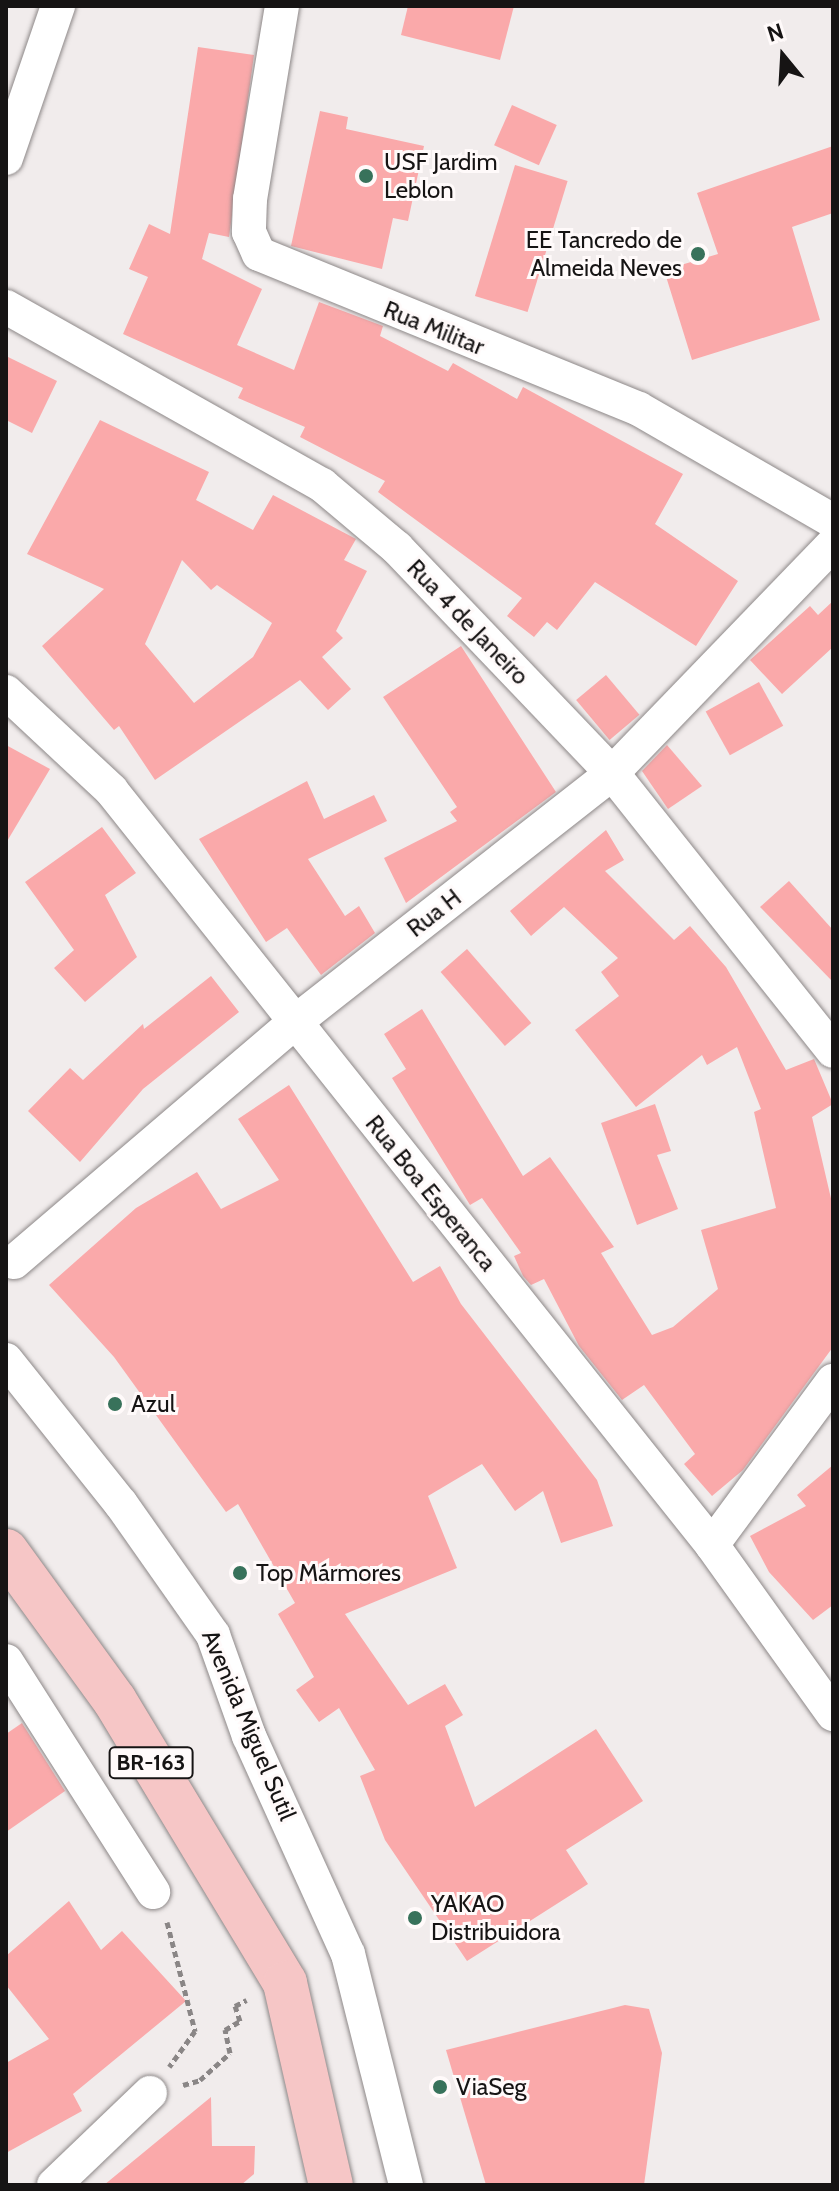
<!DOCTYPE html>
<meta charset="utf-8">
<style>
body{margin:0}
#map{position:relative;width:839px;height:2191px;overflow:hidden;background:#f1ecec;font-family:Cabin,sans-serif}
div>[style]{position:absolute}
.building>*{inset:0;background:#faa9aa;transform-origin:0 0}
.path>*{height:5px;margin-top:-2.5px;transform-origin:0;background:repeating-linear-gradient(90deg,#8a8686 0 6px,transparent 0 10px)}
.roads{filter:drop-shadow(0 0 2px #8d8888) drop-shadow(0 0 2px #8d8888)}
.minor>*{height:34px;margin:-17px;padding:0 17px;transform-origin:17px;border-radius:17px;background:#fff}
.trunk>*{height:44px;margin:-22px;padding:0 22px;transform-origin:22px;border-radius:22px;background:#f6c6c6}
.dots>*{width:22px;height:22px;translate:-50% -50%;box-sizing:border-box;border:4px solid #fffafa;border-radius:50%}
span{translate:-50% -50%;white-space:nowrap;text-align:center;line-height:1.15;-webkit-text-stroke:6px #fffafa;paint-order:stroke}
.shield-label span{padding:2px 6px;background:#fffafa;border:2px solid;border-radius:6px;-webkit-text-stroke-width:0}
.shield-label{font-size:22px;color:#161414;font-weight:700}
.poi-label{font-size:24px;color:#161414}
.left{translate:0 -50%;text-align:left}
.right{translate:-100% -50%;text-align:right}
.street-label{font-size:24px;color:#161414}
.frame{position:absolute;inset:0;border:8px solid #161414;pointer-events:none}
.north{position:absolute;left:743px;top:16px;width:80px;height:80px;-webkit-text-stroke:6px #fffafa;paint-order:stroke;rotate:342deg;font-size:22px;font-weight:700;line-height:32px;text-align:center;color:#161414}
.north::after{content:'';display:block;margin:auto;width:28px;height:36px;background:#161414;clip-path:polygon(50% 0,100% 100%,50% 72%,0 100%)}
</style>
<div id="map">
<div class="building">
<div style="clip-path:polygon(408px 6px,514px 6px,500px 60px,401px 35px)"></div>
<div style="clip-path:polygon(198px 47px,254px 55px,229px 237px,209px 233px,202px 259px,262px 289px,237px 345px,294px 370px,319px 302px,383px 326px,380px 336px,448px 371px,453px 363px,517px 399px,523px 387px,683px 474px,655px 524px,738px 581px,696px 646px,595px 582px,557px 630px,547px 622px,534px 637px,507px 616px,522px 598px,378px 492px,385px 481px,300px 437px,305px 427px,238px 398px,243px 388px,123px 334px,148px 277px,129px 269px,149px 224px,170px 234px)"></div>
<div style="left:512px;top:105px;width:49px;height:44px;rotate:24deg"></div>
<div style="clip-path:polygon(320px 111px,348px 117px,346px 129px,424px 146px,408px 221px,393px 218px,382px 269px,291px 246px)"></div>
<div style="clip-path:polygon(833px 146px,833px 213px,792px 227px,820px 320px,692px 360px,664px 270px,718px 254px,697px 193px)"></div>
<div style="left:515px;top:165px;width:55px;height:137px;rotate:17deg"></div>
<div style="clip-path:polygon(6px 356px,57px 381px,32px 433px,6px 420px)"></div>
<div style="clip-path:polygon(evenodd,100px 420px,209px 472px,196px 500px,253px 530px,273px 495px,356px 539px,344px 560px,367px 571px,336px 631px,343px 638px,322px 657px,351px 689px,328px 710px,300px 680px,155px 780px,119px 726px,114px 730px,42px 646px,104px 589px,27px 554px,100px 420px,182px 560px,211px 590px,217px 585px,272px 623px,253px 657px,194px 703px,145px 644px,182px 560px)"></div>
<div style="clip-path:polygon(833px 601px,833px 647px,782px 694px,750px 660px,810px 606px,818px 615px)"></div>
<div style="clip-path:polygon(461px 646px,556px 792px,406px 903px,384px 858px,457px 821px,450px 812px,457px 807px,383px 697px)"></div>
<div style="left:606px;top:675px;width:52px;height:39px;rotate:50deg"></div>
<div style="left:759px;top:682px;width:50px;height:61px;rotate:61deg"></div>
<div style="clip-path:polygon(6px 745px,50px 769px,6px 843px)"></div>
<div style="clip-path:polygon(667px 745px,702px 786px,668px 809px,642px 771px)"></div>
<div style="clip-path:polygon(307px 781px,324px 819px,374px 795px,387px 821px,308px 859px,345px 916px,359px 906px,375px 933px,321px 975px,287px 928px,266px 942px,199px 839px)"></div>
<div style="clip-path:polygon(102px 827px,136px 873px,105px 895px,137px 957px,85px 1002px,54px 968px,74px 950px,25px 882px)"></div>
<div style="clip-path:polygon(606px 830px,624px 860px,605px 871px,674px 940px,690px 926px,726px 967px,786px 1070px,814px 1059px,833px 1104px,812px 1117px,833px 1207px,833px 1347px,743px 1470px,712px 1496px,684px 1464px,695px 1454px,644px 1385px,622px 1400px,579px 1346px,544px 1279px,531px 1285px,523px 1276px,514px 1256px,521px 1253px,482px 1198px,470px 1205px,392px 1078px,406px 1069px,384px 1034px,422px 1009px,523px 1176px,550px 1157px,614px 1247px,601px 1253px,652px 1335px,673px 1327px,718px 1289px,701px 1230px,776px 1208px,754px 1112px,761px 1109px,737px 1047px,707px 1065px,702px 1055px,636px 1107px,575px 1030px,619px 996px,601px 972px,618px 958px,564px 907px,531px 936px,510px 911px)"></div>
<div style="clip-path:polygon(789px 881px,833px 930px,833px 982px,760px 907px)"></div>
<div style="left:467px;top:949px;width:98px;height:35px;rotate:49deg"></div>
<div style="clip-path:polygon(211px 976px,239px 1012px,143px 1089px,80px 1162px,28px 1111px,70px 1068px,83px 1080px,143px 1024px,144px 1029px)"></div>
<div style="clip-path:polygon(289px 1085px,413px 1282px,440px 1266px,461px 1304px,597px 1480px,613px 1526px,561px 1543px,543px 1491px,515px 1511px,482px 1464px,428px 1496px,457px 1568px,345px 1614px,408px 1705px,445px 1684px,463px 1715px,445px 1726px,475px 1807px,596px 1729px,643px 1801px,566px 1850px,588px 1884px,467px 1961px,385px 1840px,360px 1776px,375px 1770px,339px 1708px,319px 1722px,296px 1690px,314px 1677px,278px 1614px,295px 1603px,238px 1504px,226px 1512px,114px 1357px,49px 1285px,136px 1208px,197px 1172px,221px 1209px,279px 1180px,238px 1119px)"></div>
<div style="clip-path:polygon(655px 1104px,671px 1151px,657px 1155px,678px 1209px,637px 1225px,601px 1123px)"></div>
<div style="clip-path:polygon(833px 1465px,833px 1605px,813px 1620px,769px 1572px,750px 1536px,806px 1506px,797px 1495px)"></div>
<div style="clip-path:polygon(22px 1723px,65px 1791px,6px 1832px,6px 1734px)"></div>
<div style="clip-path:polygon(69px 1901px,101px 1950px,122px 1931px,186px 2001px,73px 2094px,82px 2111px,6px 2153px,6px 2063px,49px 2039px,6px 1985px,6px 1956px)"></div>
<div style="clip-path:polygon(625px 2005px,649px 2009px,662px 2053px,644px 2185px,486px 2185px,446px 2050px)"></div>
<div style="clip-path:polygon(211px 2097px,212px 2146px,255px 2146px,254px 2174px,241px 2185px,104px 2185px)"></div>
</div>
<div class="path">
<div style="left:167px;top:1922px;width:113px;rotate:75.6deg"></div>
<div style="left:195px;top:2031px;width:44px;rotate:125.8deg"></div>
<div style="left:183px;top:2085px;width:18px;rotate:-16deg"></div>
<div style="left:200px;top:2080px;width:40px;rotate:-42deg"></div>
<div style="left:230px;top:2053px;width:24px;rotate:-102deg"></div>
<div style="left:225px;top:2030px;width:17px;rotate:-31deg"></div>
<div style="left:240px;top:2021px;width:16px;rotate:-108deg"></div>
<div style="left:235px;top:2006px;width:13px;rotate:-27deg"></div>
</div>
<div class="roads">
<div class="minor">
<div style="left:282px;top:6px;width:196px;rotate:99.4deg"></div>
<div style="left:250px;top:199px;width:33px;rotate:92deg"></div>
<div style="left:249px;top:232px;width:24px;rotate:66deg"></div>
<div style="left:259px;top:254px;width:410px;rotate:22.2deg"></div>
<div style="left:639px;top:409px;width:224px;rotate:30deg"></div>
<div style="left:6px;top:158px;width:161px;rotate:-71.1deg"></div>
<div style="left:6px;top:307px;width:363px;rotate:29.4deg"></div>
<div style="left:322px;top:485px;width:98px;rotate:40deg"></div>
<div style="left:397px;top:548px;width:311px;rotate:46.3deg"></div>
<div style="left:612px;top:773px;width:355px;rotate:51.5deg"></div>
<div style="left:6px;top:692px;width:144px;rotate:43deg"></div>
<div style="left:111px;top:790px;width:965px;rotate:51.48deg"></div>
<div style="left:712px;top:1545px;width:208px;rotate:54.4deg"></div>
<div style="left:14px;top:1262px;width:370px;rotate:-40.5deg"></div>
<div style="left:295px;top:1022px;width:403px;rotate:-38.1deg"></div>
<div style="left:612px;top:773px;width:318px;rotate:-46deg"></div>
<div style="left:6px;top:1360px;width:184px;rotate:51.4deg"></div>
<div style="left:121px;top:1504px;width:160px;rotate:54.9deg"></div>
<div style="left:213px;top:1635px;width:107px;rotate:70.4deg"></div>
<div style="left:249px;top:1736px;width:239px;rotate:65.6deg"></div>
<div style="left:348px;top:1954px;width:238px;rotate:75.9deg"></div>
<div style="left:712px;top:1545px;width:204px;rotate:-53.6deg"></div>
<div style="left:6px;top:1661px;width:274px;rotate:57.5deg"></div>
<div style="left:54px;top:2185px;width:133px;rotate:-43.8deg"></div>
</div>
<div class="trunk">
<div style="left:6px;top:1551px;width:185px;rotate:54deg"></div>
<div style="left:115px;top:1701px;width:329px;rotate:58.9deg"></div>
<div style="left:285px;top:1983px;width:207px;rotate:77.2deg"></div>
</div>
</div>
<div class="dots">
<div style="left:366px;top:176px;background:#38725b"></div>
<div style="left:698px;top:254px;background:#38725b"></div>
<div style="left:115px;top:1404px;background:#38725b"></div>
<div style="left:240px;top:1573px;background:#38725b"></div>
<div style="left:415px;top:1918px;background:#38725b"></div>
<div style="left:440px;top:2087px;background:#38725b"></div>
</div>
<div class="shield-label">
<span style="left:151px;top:1763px">BR-163</span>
</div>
<div class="poi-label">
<span class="left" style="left:384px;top:176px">USF Jardim<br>Leblon</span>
<span class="right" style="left:682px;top:254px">EE Tancredo de<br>Almeida Neves</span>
<span class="left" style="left:131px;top:1404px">Azul</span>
<span class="left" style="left:256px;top:1573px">Top Mármores</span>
<span class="left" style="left:431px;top:1918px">YAKAO<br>Distribuidora</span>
<span class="left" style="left:456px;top:2087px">ViaSeg</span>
</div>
<div class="street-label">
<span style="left:434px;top:328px;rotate:22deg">Rua Militar</span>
<span style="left:468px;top:622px;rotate:46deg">Rua 4 de Janeiro</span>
<span style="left:434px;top:913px;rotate:-38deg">Rua H</span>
<span style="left:431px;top:1193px;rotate:51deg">Rua Boa Esperanca</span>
<span style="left:249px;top:1725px;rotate:67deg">Avenida Miguel Sutil</span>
</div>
<div class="frame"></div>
<div class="north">N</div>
</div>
